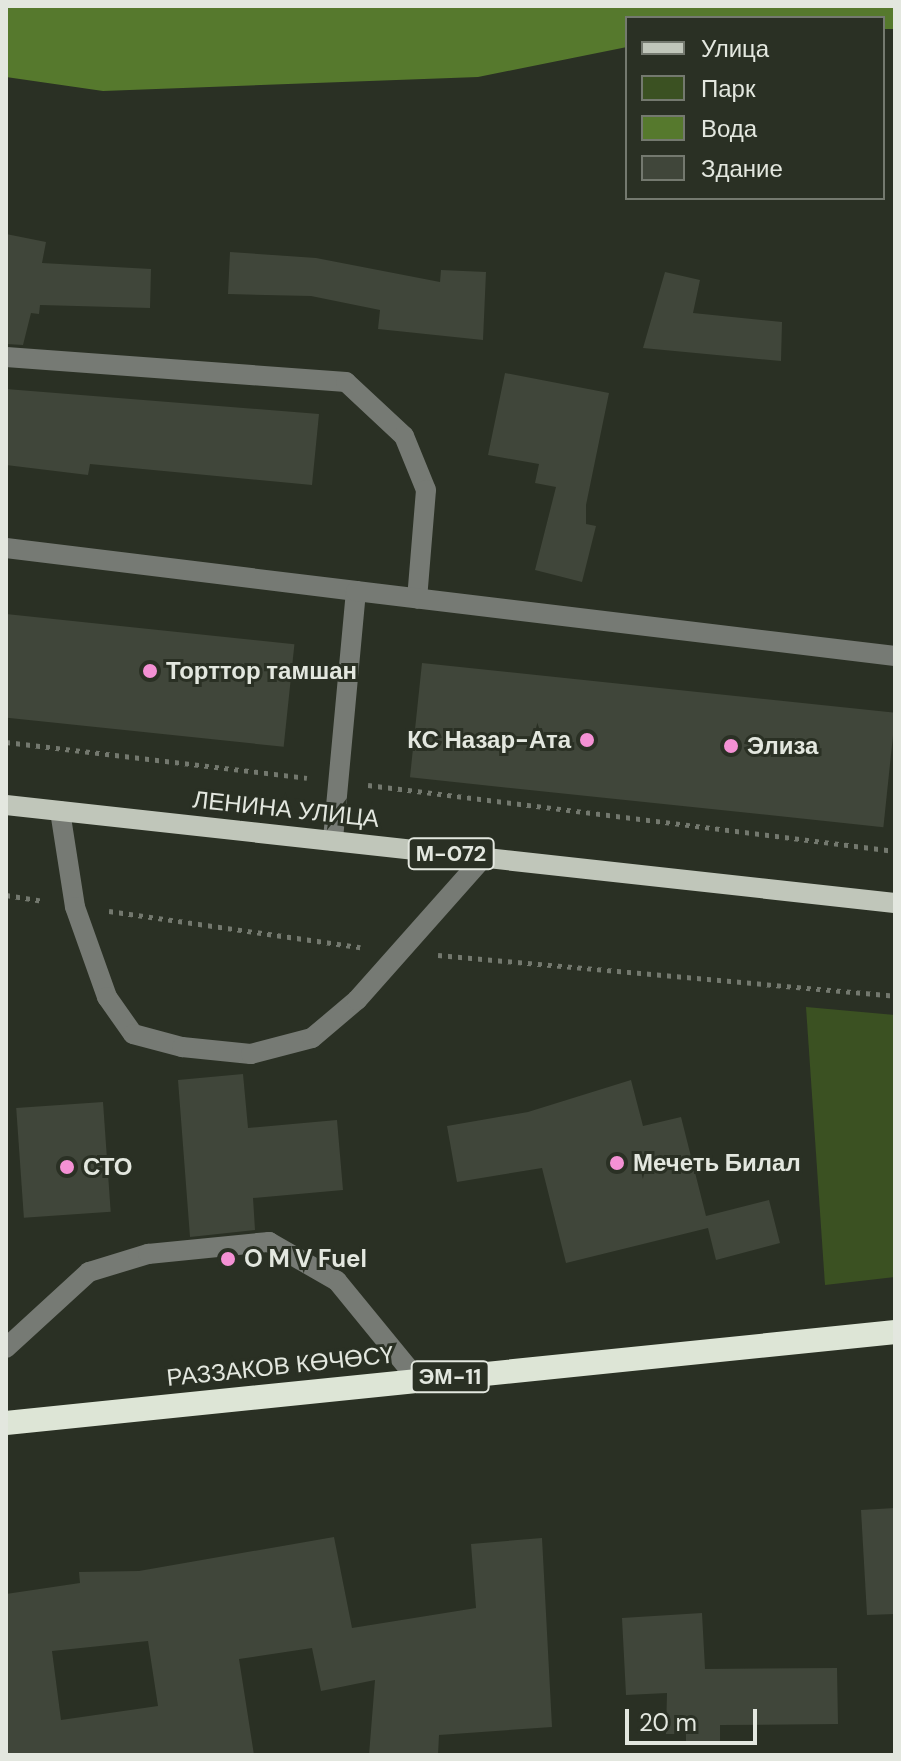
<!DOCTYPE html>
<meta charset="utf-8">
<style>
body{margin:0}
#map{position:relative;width:901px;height:1761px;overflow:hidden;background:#2a3024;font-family:"DM Sans",sans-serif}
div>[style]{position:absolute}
.green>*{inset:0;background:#3b5122}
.water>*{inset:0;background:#56792d}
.building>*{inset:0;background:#40463a;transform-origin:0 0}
.path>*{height:5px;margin-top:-2.5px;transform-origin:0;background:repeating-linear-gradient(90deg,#73786e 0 4px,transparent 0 10px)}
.minor>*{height:20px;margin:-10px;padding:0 10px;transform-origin:10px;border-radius:10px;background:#767a74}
.major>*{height:20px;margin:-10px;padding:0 10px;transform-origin:10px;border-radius:10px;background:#c0c6ba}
.highway>*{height:24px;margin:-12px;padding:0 12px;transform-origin:12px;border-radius:12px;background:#dde5d6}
.dots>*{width:22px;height:22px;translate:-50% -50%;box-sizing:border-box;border:4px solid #2a3024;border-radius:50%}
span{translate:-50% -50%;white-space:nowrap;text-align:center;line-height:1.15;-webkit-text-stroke:6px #2a3024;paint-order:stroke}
.shield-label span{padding:2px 6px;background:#2a3024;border:2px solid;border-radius:6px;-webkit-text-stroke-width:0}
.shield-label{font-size:22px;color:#e3e7df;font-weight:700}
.poi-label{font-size:24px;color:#e3e7df;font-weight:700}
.left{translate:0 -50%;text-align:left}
.right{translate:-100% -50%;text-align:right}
.street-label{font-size:24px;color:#e3e7df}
.frame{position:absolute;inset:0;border:8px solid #e3e7df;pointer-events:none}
.legend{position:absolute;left:625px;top:16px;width:260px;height:184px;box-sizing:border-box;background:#2a3024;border:2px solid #74796f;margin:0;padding:10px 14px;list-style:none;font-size:24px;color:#e3e7df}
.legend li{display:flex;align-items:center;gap:16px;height:40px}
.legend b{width:40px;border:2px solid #74796f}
.scale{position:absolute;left:625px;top:1709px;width:132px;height:36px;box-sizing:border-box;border:4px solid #e3e7df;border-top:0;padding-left:10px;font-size:24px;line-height:28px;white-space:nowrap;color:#e3e7df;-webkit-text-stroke:6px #2a3024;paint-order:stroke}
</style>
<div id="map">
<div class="green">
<div style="clip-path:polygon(806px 1007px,895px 1015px,895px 1277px,825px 1285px)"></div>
</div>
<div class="water">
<div style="clip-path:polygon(6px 6px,895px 6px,895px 29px,883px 29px,883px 18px,627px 18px,627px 47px,478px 77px,103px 91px,6px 77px)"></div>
</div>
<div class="building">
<div style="clip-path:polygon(6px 234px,46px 242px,42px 263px,151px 269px,150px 308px,40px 305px,39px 314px,31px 313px,23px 345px,6px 344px)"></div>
<div style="clip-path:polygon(230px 252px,316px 258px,440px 282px,441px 270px,486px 272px,483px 340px,378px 329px,380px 310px,311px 296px,228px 294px)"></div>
<div style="clip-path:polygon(665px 272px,700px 280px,693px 313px,782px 322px,781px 361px,643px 348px)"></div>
<div style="clip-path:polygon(505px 373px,609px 393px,586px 505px,586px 524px,596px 526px,582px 582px,535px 570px,556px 487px,535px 483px,539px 464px,488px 455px)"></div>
<div style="clip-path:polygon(6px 389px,319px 414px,312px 485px,90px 464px,88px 475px,6px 465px)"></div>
<div style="left:6px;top:614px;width:290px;height:103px;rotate:6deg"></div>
<div style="left:422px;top:663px;width:476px;height:115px;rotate:6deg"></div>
<div style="clip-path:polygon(243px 1074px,248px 1128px,337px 1120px,343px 1190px,253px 1198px,255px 1230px,190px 1237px,178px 1080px)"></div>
<div style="clip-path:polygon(631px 1080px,643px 1126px,681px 1117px,706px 1216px,769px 1200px,780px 1243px,716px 1260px,708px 1228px,566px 1263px,542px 1168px,457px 1182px,447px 1126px,528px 1112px)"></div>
<div style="left:103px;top:1102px;width:110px;height:87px;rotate:86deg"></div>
<div style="clip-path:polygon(895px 1508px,895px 1614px,867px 1615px,861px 1510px)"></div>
<div style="clip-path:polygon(evenodd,334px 1537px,352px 1628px,476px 1608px,471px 1544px,542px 1538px,552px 1727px,439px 1735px,438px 1755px,369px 1755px,375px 1680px,321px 1691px,312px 1648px,239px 1659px,254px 1755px,6px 1755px,6px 1594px,80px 1583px,79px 1572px,139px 1571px,334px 1537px,148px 1641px,158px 1706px,61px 1720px,52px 1651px,148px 1641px)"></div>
<div style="clip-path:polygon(702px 1613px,705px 1669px,837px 1668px,838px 1724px,720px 1725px,720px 1744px,686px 1744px,686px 1734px,666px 1734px,667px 1693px,626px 1695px,622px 1618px)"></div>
</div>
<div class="path">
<div style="left:6px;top:742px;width:303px;rotate:6.8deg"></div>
<div style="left:368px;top:785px;width:531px;rotate:7.14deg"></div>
<div style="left:6px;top:895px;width:38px;rotate:9deg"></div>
<div style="left:109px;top:911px;width:254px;rotate:8.2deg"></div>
<div style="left:438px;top:955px;width:459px;rotate:5.1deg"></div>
</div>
<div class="minor">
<div style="left:6px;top:357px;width:341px;rotate:4.2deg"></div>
<div style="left:346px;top:382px;width:79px;rotate:43deg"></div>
<div style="left:404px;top:436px;width:58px;rotate:67.8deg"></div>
<div style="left:426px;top:490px;width:109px;rotate:94.7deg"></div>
<div style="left:6px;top:548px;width:353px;rotate:7deg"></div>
<div style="left:356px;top:591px;width:251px;rotate:95.3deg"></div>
<div style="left:356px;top:591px;width:543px;rotate:6.88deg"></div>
<div style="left:60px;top:811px;width:97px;rotate:81.1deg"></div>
<div style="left:75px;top:907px;width:96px;rotate:70.4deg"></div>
<div style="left:107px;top:997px;width:45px;rotate:54.9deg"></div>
<div style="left:133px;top:1034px;width:51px;rotate:14.9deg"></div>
<div style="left:182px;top:1047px;width:69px;rotate:5.8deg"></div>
<div style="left:251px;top:1054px;width:63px;rotate:-14.7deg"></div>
<div style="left:312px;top:1038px;width:59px;rotate:-40.2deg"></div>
<div style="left:357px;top:1000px;width:191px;rotate:-48.4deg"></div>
<div style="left:6px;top:1348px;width:113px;rotate:-42.5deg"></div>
<div style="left:89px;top:1272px;width:62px;rotate:-17deg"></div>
<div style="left:148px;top:1254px;width:122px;rotate:-5.7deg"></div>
<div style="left:269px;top:1242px;width:78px;rotate:29.8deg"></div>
<div style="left:337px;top:1281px;width:128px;rotate:50.7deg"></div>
</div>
<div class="major">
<div style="left:6px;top:805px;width:894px;rotate:6.29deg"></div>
</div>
<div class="highway">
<div style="left:6px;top:1423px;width:894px;rotate:-5.84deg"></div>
</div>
<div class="dots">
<div style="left:150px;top:671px;background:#f491d4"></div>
<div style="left:587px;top:740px;background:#f491d4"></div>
<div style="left:731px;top:746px;background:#f491d4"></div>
<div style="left:617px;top:1163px;background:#f491d4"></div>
<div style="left:67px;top:1167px;background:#f491d4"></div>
<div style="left:228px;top:1259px;background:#f491d4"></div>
</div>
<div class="shield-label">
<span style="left:451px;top:854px">М-072</span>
<span style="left:450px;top:1377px">ЭМ-11</span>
</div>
<div class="poi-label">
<span class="left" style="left:166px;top:671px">Торттор тамшан</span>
<span class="right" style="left:571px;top:740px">КС Назар-Ата</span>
<span class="left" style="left:747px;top:746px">Элиза</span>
<span class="left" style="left:633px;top:1163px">Мечеть Билал</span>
<span class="left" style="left:83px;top:1167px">СТО</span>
<span class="left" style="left:244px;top:1259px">O M V Fuel</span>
</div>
<div class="street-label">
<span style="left:286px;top:809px;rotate:6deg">ЛЕНИНА УЛИЦА</span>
<span style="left:280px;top:1366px;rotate:-6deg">РАЗЗАКОВ КӨЧӨСҮ</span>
</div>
<div class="frame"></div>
<ul class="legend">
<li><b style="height:10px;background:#c0c6ba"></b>Улица</li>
<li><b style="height:22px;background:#3b5122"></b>Парк</li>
<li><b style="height:22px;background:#56792d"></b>Вода</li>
<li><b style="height:22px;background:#40463a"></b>Здание</li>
</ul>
<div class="scale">20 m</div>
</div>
